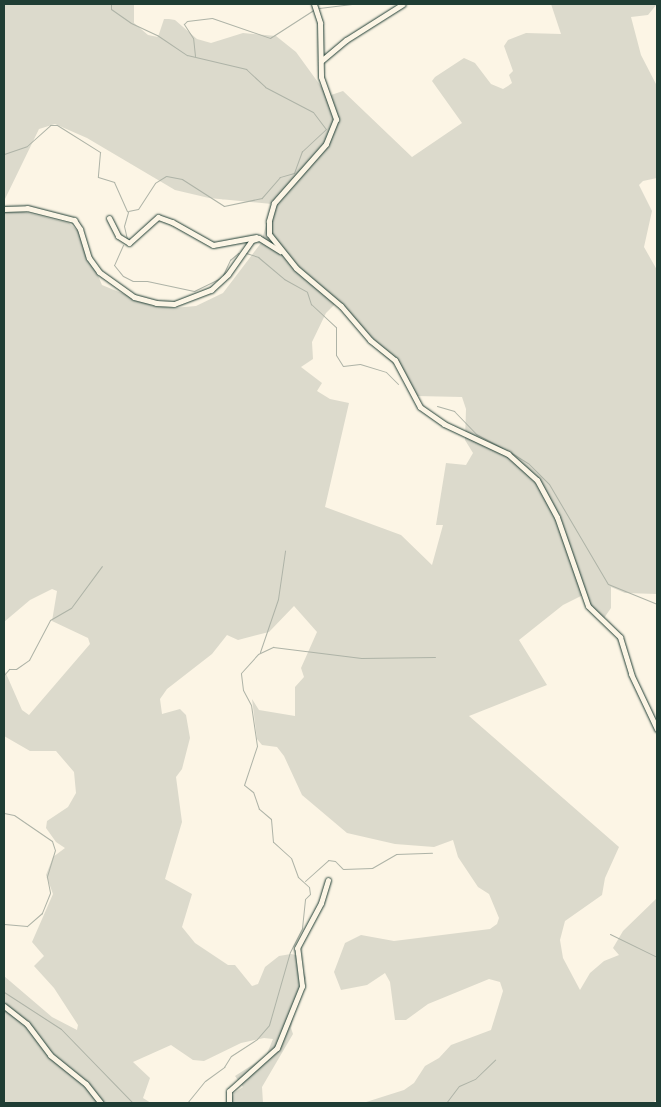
<!DOCTYPE html>
<style>
body{margin:0}
#map{position:relative;width:661px;height:1107px;overflow:hidden;background:#fcf5e5;font-family:"Comic Neue",sans-serif}
div>[style]{position:absolute}
.green>*{inset:0;background:#dcdacc}
.stream>*{height:1px;margin:-0.5px;padding:0 0.5px;transform-origin:0.5px;border-radius:0.5px;background:#aeb3a7}
.roads{filter:drop-shadow(0 0 1px #1f3d34) drop-shadow(0 0 1px #1f3d34)}
.minor>*{height:5px;margin:-2.5px;padding:0 2.5px;transform-origin:2.5px;border-radius:2.5px;background:#fcf5e5}
span{translate:-50% -50%;white-space:nowrap;text-align:center;line-height:1.15;-webkit-text-stroke:4px #fcf5e5;paint-order:stroke}
.frame{position:absolute;inset:0;border:5px solid #1f3d34;pointer-events:none}
</style>
<div id="map">
<div class="green">
<div style="clip-path:polygon(evenodd,4px 4px,134px 4px,134px 23px,148px 35px,158px 37px,164px 19px,169px 19px,175px 20px,197px 39px,211px 43px,243px 33px,276px 36px,296px 52px,328px 96px,343px 91px,412px 157px,462px 123px,432px 81px,435px 77px,464px 58px,475px 63px,491px 84px,503px 89px,508px 86px,512px 83px,509px 75px,513px 71px,504px 46px,508px 40px,526px 33px,561px 34px,551px 4px,657px 4px,648px 15px,631px 17px,641px 55px,657px 86px,657px 178px,643px 181px,639px 185px,652px 211px,644px 247px,657px 270px,657px 594px,625px 593px,611px 587px,611px 608px,602px 621px,596px 617px,585px 594px,563px 605px,519px 640px,547px 685px,469px 716px,619px 847px,605px 878px,602px 895px,565px 921px,560px 940px,563px 958px,580px 990px,590px 973px,604px 961px,619px 955px,613px 948px,623px 931px,657px 898px,657px 1099px,653px 1103px,363px 1103px,404px 1090px,414px 1083px,425px 1066px,439px 1058px,451px 1045px,491px 1030px,503px 991px,500px 982px,489px 979px,428px 1004px,406px 1020px,395px 1020px,390px 982px,385px 973px,367px 985px,341px 990px,334px 972px,345px 943px,361px 935px,394px 941px,490px 929px,497px 924px,499px 918px,489px 894px,478px 887px,458px 857px,453px 840px,434px 847px,395px 844px,347px 833px,302px 795px,284px 756px,277px 747px,262px 745px,257px 739px,252px 699px,259px 710px,295px 716px,295px 687px,304px 677px,301px 668px,317px 632px,294px 606px,269px 632px,238px 640px,227px 635px,212px 654px,167px 689px,160px 699px,162px 714px,180px 709px,186px 715px,190px 738px,182px 769px,176px 777px,182px 822px,165px 879px,192px 894px,182px 927px,195px 943px,228px 965px,235px 965px,252px 986px,258px 984px,265px 967px,279px 956px,291px 954px,296px 955px,306px 978px,294px 1013px,291px 1028px,293px 1034px,262px 1087px,263px 1103px,230px 1103px,234px 1093px,243px 1087px,235px 1076px,266px 1056px,273px 1039px,264px 1038px,241px 1043px,204px 1061px,193px 1060px,171px 1045px,133px 1062px,150px 1078px,143px 1098px,151px 1103px,4px 1103px,4px 976px,52px 1017px,77px 1030px,78px 1025px,54px 988px,34px 966px,44px 956px,32px 942px,53px 894px,46px 875px,53px 857px,65px 848px,56px 842px,46px 828px,47px 821px,68px 807px,76px 793px,74px 772px,56px 751px,30px 751px,4px 736px,4px 669px,22px 710px,29px 715px,90px 644px,88px 638px,52px 621px,57px 591px,52px 589px,30px 600px,4px 622px,4px 212px,24px 212px,69px 223px,80px 233px,102px 285px,153px 306px,173px 308px,196px 306px,223px 293px,261px 243px,272px 204px,209px 198px,175px 190px,87px 138px,55px 124px,39px 129px,4px 201px,4px 4px,337px 302px,372px 345px,405px 374px,416px 396px,462px 397px,466px 409px,465px 440px,473px 453px,466px 465px,446px 463px,436px 525px,443px 525px,432px 565px,401px 535px,325px 507px,349px 403px,330px 399px,317px 391px,322px 383px,301px 367px,313px 359px,312px 342px,326px 313px,337px 302px)"></div>
</div>
<div class="stream">
<div style="left:111px;top:4px;width:5px;rotate:90deg"></div>
<div style="left:111px;top:9px;width:24px;rotate:35deg"></div>
<div style="left:131px;top:23px;width:29px;rotate:25deg"></div>
<div style="left:157px;top:35px;width:36px;rotate:34deg"></div>
<div style="left:187px;top:55px;width:61px;rotate:13.3deg"></div>
<div style="left:246px;top:69px;width:26px;rotate:43deg"></div>
<div style="left:265px;top:87px;width:54px;rotate:27.5deg"></div>
<div style="left:313px;top:112px;width:21px;rotate:53deg"></div>
<div style="left:326px;top:129px;width:33px;rotate:137deg"></div>
<div style="left:302px;top:151px;width:23px;rotate:110deg"></div>
<div style="left:294px;top:173px;width:15px;rotate:164deg"></div>
<div style="left:280px;top:177px;width:28px;rotate:131deg"></div>
<div style="left:262px;top:198px;width:39px;rotate:168deg"></div>
<div style="left:224px;top:206px;width:50px;rotate:-147.3deg"></div>
<div style="left:182px;top:179px;width:16px;rotate:-169deg"></div>
<div style="left:166px;top:176px;width:13px;rotate:148deg"></div>
<div style="left:155px;top:183px;width:31px;rotate:123deg"></div>
<div style="left:138px;top:209px;width:10px;rotate:169deg"></div>
<div style="left:319px;top:8px;width:35px;rotate:-7deg"></div>
<div style="left:195px;top:56px;width:18px;rotate:-96deg"></div>
<div style="left:193px;top:38px;width:17px;rotate:-123deg"></div>
<div style="left:184px;top:24px;width:4px;rotate:-45deg"></div>
<div style="left:187px;top:21px;width:25px;rotate:-7deg"></div>
<div style="left:212px;top:18px;width:61px;rotate:19deg"></div>
<div style="left:270px;top:38px;width:54px;rotate:-32.8deg"></div>
<div style="left:4px;top:154px;width:24px;rotate:-19deg"></div>
<div style="left:27px;top:146px;width:31px;rotate:-42deg"></div>
<div style="left:50px;top:125px;width:7px"></div>
<div style="left:57px;top:125px;width:51px;rotate:32.1deg"></div>
<div style="left:100px;top:152px;width:25px;rotate:95deg"></div>
<div style="left:98px;top:177px;width:17px;rotate:17deg"></div>
<div style="left:114px;top:182px;width:32px;rotate:66deg"></div>
<div style="left:127px;top:239px;width:13px;rotate:-103deg"></div>
<div style="left:124px;top:226px;width:15px;rotate:-74deg"></div>
<div style="left:123px;top:245px;width:22px;rotate:114deg"></div>
<div style="left:114px;top:265px;width:14px;rotate:51deg"></div>
<div style="left:123px;top:276px;width:11px;rotate:27deg"></div>
<div style="left:133px;top:281px;width:14px"></div>
<div style="left:147px;top:281px;width:48px;rotate:12deg"></div>
<div style="left:194px;top:291px;width:30px;rotate:-26deg"></div>
<div style="left:246px;top:253px;width:13px;rotate:18deg"></div>
<div style="left:258px;top:257px;width:34px;rotate:40deg"></div>
<div style="left:284px;top:279px;width:26px;rotate:29deg"></div>
<div style="left:307px;top:292px;width:13px;rotate:72deg"></div>
<div style="left:311px;top:304px;width:34px;rotate:43deg"></div>
<div style="left:336px;top:327px;width:28px;rotate:90deg"></div>
<div style="left:336px;top:355px;width:13px;rotate:58deg"></div>
<div style="left:343px;top:366px;width:17px;rotate:-7deg"></div>
<div style="left:360px;top:364px;width:27px;rotate:17deg"></div>
<div style="left:386px;top:372px;width:17px;rotate:45deg"></div>
<div style="left:223px;top:275px;width:17px;rotate:-65deg"></div>
<div style="left:230px;top:260px;width:11px;rotate:-41deg"></div>
<div style="left:437px;top:406px;width:18px;rotate:16deg"></div>
<div style="left:454px;top:411px;width:32px;rotate:46deg"></div>
<div style="left:476px;top:434px;width:30px;rotate:28deg"></div>
<div style="left:510px;top:452px;width:22px;rotate:32deg"></div>
<div style="left:529px;top:464px;width:28px;rotate:45deg"></div>
<div style="left:549px;top:484px;width:116px;rotate:59.5deg"></div>
<div style="left:608px;top:584px;width:53px;rotate:22.2deg"></div>
<div style="left:260px;top:652px;width:56px;rotate:-71.2deg"></div>
<div style="left:278px;top:599px;width:49px;rotate:-81.7deg"></div>
<div style="left:4px;top:675px;width:8px;rotate:-50deg"></div>
<div style="left:9px;top:669px;width:7px"></div>
<div style="left:16px;top:669px;width:16px;rotate:-35deg"></div>
<div style="left:29px;top:660px;width:45px;rotate:-62.3deg"></div>
<div style="left:50px;top:620px;width:24px;rotate:-30deg"></div>
<div style="left:71px;top:608px;width:52px;rotate:-53.6deg"></div>
<div style="left:4px;top:813px;width:10px;rotate:11deg"></div>
<div style="left:14px;top:815px;width:46px;rotate:34.4deg"></div>
<div style="left:52px;top:841px;width:9px;rotate:72deg"></div>
<div style="left:55px;top:850px;width:28px;rotate:107deg"></div>
<div style="left:47px;top:877px;width:16px;rotate:79deg"></div>
<div style="left:50px;top:893px;width:22px;rotate:112deg"></div>
<div style="left:42px;top:913px;width:20px;rotate:139deg"></div>
<div style="left:27px;top:926px;width:23px;rotate:-175deg"></div>
<div style="left:305px;top:881px;width:31px;rotate:-42deg"></div>
<div style="left:328px;top:860px;width:7px;rotate:8deg"></div>
<div style="left:335px;top:861px;width:11px;rotate:45deg"></div>
<div style="left:343px;top:869px;width:29px;rotate:-2deg"></div>
<div style="left:372px;top:868px;width:28px;rotate:-30deg"></div>
<div style="left:396px;top:854px;width:36px;rotate:-2deg"></div>
<div style="left:610px;top:934px;width:52px;rotate:26.1deg"></div>
<div style="left:4px;top:992px;width:68px;rotate:33deg"></div>
<div style="left:61px;top:1029px;width:103px;rotate:45.8deg"></div>
<div style="left:187px;top:1103px;width:28px;rotate:-51deg"></div>
<div style="left:205px;top:1081px;width:24px;rotate:-36deg"></div>
<div style="left:224px;top:1067px;width:13px;rotate:-58deg"></div>
<div style="left:231px;top:1056px;width:31px;rotate:-33deg"></div>
<div style="left:257px;top:1039px;width:18px;rotate:-49deg"></div>
<div style="left:269px;top:1025px;width:76px;rotate:-74deg"></div>
<div style="left:290px;top:952px;width:27px;rotate:-63deg"></div>
<div style="left:302px;top:928px;width:29px;rotate:-84deg"></div>
<div style="left:305px;top:899px;width:7px;rotate:-45deg"></div>
<div style="left:310px;top:894px;width:7px;rotate:-98deg"></div>
<div style="left:309px;top:887px;width:15px;rotate:-138deg"></div>
<div style="left:298px;top:877px;width:20px;rotate:-110deg"></div>
<div style="left:291px;top:858px;width:24px;rotate:-138deg"></div>
<div style="left:273px;top:842px;width:23px;rotate:-95deg"></div>
<div style="left:271px;top:819px;width:16px;rotate:-140deg"></div>
<div style="left:259px;top:809px;width:18px;rotate:-109deg"></div>
<div style="left:253px;top:792px;width:11px;rotate:-142deg"></div>
<div style="left:244px;top:785px;width:41px;rotate:-71.6deg"></div>
<div style="left:257px;top:746px;width:41px;rotate:-98.3deg"></div>
<div style="left:251px;top:705px;width:17px;rotate:-118deg"></div>
<div style="left:243px;top:690px;width:17px;rotate:-97deg"></div>
<div style="left:241px;top:673px;width:25px;rotate:-48deg"></div>
<div style="left:258px;top:654px;width:17px;rotate:-25deg"></div>
<div style="left:273px;top:647px;width:89px;rotate:7.1deg"></div>
<div style="left:361px;top:658px;width:74px;rotate:-0.8deg"></div>
<div style="left:446px;top:1103px;width:21px;rotate:-53deg"></div>
<div style="left:459px;top:1086px;width:17px;rotate:-24deg"></div>
<div style="left:475px;top:1079px;width:28px;rotate:-44deg"></div>
</div>
<div class="roads">
<div class="minor">
<div style="left:314px;top:4px;width:20px;rotate:72deg"></div>
<div style="left:320px;top:23px;width:54px;rotate:88.9deg"></div>
<div style="left:321px;top:77px;width:45px;rotate:70.3deg"></div>
<div style="left:336px;top:119px;width:27px;rotate:112deg"></div>
<div style="left:326px;top:144px;width:79px;rotate:131.4deg"></div>
<div style="left:274px;top:203px;width:19px;rotate:106deg"></div>
<div style="left:269px;top:221px;width:13px;rotate:90deg"></div>
<div style="left:269px;top:234px;width:43px;rotate:51.5deg"></div>
<div style="left:296px;top:268px;width:59px;rotate:40.2deg"></div>
<div style="left:341px;top:306px;width:45px;rotate:49.5deg"></div>
<div style="left:370px;top:340px;width:32px;rotate:39deg"></div>
<div style="left:395px;top:360px;width:53px;rotate:62deg"></div>
<div style="left:420px;top:407px;width:29px;rotate:35deg"></div>
<div style="left:444px;top:424px;width:71px;rotate:25.1deg"></div>
<div style="left:508px;top:454px;width:39px;rotate:42deg"></div>
<div style="left:537px;top:480px;width:42px;rotate:61.6deg"></div>
<div style="left:557px;top:517px;width:94px;rotate:70.8deg"></div>
<div style="left:588px;top:606px;width:45px;rotate:44.1deg"></div>
<div style="left:620px;top:637px;width:39px;rotate:73deg"></div>
<div style="left:631px;top:674px;width:61px;rotate:64.7deg"></div>
<div style="left:321px;top:61px;width:33px;rotate:-40deg"></div>
<div style="left:346px;top:40px;width:67px;rotate:-32.3deg"></div>
<div style="left:4px;top:209px;width:23px;rotate:-2deg"></div>
<div style="left:27px;top:208px;width:49px;rotate:14.3deg"></div>
<div style="left:74px;top:220px;width:11px;rotate:56deg"></div>
<div style="left:80px;top:229px;width:30px;rotate:73deg"></div>
<div style="left:89px;top:258px;width:17px;rotate:54deg"></div>
<div style="left:99px;top:272px;width:43px;rotate:35.5deg"></div>
<div style="left:134px;top:297px;width:23px;rotate:15deg"></div>
<div style="left:156px;top:303px;width:18px;rotate:3deg"></div>
<div style="left:174px;top:304px;width:40px;rotate:-21deg"></div>
<div style="left:211px;top:290px;width:23px;rotate:-43deg"></div>
<div style="left:228px;top:274px;width:42px;rotate:-54.8deg"></div>
<div style="left:252px;top:240px;width:7px;rotate:-16deg"></div>
<div style="left:259px;top:238px;width:25px;rotate:32deg"></div>
<div style="left:109px;top:218px;width:20px;rotate:63deg"></div>
<div style="left:118px;top:236px;width:13px;rotate:32deg"></div>
<div style="left:129px;top:243px;width:39px;rotate:-42deg"></div>
<div style="left:158px;top:217px;width:15px;rotate:20deg"></div>
<div style="left:172px;top:222px;width:47px;rotate:29.3deg"></div>
<div style="left:213px;top:245px;width:44px;rotate:-10.5deg"></div>
<div style="left:4px;top:1006px;width:29px;rotate:38deg"></div>
<div style="left:27px;top:1024px;width:39px;rotate:53deg"></div>
<div style="left:50px;top:1055px;width:46px;rotate:38.9deg"></div>
<div style="left:86px;top:1084px;width:24px;rotate:52deg"></div>
<div style="left:229px;top:1103px;width:12px;rotate:-90deg"></div>
<div style="left:229px;top:1091px;width:64px;rotate:-41.9deg"></div>
<div style="left:277px;top:1048px;width:67px;rotate:-68deg"></div>
<div style="left:302px;top:986px;width:38px;rotate:-97deg"></div>
<div style="left:297px;top:948px;width:51px;rotate:-61.9deg"></div>
<div style="left:321px;top:903px;width:24px;rotate:-73deg"></div>
</div>
</div>
<div class="frame"></div>
</div>
